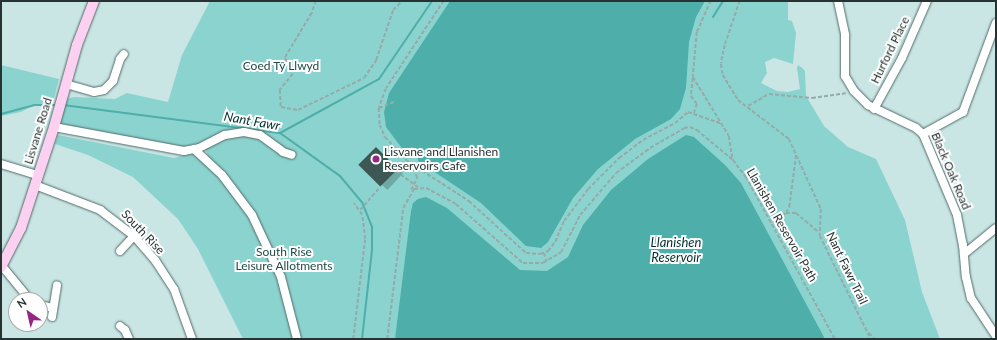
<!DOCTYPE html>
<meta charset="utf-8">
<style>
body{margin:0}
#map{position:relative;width:997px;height:340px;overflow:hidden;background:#c9e6e4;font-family:Lato,sans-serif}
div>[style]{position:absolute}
.green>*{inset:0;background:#8bd3ce}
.water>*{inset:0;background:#4eaea9}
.shadow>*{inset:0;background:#0003;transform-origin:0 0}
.stream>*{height:2px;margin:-1px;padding:0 1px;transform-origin:1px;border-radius:1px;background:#4eaea9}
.building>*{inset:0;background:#3d5755;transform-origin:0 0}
.path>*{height:1.5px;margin-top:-0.75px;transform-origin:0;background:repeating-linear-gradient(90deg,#94abaa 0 4px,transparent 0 6px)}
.roads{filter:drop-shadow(0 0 1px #516a68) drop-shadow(0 0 1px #516a68)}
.minor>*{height:8px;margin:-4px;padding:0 4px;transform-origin:4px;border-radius:4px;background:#fff}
.major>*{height:10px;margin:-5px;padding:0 5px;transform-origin:5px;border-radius:5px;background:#fbd0f0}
.dots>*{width:11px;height:11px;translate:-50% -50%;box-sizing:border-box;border:2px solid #fff;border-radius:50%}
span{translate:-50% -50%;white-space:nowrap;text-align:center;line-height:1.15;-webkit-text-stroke:4px #fff;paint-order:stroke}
.street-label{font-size:12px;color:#273232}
.park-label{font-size:12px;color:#204b49}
.poi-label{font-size:12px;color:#273232}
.left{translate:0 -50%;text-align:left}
.water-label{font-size:13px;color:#01312f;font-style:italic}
.frame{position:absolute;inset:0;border:2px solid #273232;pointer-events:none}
.north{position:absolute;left:8px;top:292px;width:40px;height:40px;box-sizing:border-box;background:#fff;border:1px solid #a9adad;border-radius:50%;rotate:326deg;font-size:11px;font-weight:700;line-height:16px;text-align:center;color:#273232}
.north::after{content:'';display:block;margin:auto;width:14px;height:18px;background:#972583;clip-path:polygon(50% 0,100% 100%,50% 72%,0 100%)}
</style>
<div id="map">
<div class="green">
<div style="clip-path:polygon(210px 1px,788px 1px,788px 20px,792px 21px,796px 33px,793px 64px,774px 58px,765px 62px,767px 73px,761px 83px,777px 91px,788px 92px,800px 89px,797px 68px,798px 65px,801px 67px,805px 71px,806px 96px,824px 126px,848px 147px,876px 159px,905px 220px,922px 292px,940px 339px,243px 339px,198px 249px,178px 219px,133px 177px,88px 155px,55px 144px,58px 135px,174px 158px,195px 152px,208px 156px,203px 143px,189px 148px,124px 137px,60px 124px,59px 119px,66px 99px,74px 97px,115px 99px,127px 93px,168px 102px,182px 55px)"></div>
<div style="clip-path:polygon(1px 65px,59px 79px,52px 106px,34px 105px,21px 112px,1px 116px)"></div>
</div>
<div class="water">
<div style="clip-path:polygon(450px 1px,705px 1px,696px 17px,689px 42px,686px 88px,680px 109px,671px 119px,635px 139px,598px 169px,573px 198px,548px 242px,541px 248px,526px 246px,481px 203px,418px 161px,417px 154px,412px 147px,409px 149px,411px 155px,401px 147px,386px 127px,384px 112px,389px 93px)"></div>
<div style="clip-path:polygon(686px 135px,694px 137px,725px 165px,741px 183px,825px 339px,395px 339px,411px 211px,413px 203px,418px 199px,426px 197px,447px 208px,520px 270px,547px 271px,568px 257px,583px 225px,611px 190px,648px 159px)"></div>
</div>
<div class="shadow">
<div style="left:376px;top:148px;width:37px;height:23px;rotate:43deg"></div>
</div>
<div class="stream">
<div style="left:713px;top:17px;width:19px;rotate:-58deg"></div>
<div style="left:63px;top:105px;width:219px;rotate:7.4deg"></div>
<div style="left:280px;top:133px;width:74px;rotate:35.6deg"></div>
<div style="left:340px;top:176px;width:34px;rotate:50deg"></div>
<div style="left:362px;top:202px;width:27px;rotate:68deg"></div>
<div style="left:372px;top:227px;width:23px;rotate:90deg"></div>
<div style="left:372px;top:250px;width:90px;rotate:96.4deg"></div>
<div style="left:1px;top:114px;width:34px;rotate:-15deg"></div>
<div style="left:34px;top:105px;width:23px"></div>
<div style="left:280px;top:133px;width:113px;rotate:-28.6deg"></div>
<div style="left:379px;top:79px;width:94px;rotate:-55.8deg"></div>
</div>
<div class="building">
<div style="left:376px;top:147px;width:31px;height:25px;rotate:45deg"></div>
</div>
<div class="path">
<div style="left:316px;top:1px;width:13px;rotate:108deg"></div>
<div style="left:312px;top:13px;width:52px;rotate:121deg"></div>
<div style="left:285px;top:58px;width:18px;rotate:63deg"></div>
<div style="left:293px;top:74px;width:21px;rotate:129deg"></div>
<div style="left:280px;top:90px;width:17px;rotate:87deg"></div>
<div style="left:281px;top:107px;width:17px;rotate:10deg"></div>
<div style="left:298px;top:110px;width:73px;rotate:-25.9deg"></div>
<div style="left:364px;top:78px;width:22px;rotate:-56deg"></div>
<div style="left:376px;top:60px;width:53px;rotate:-71.2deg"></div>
<div style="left:393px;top:10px;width:13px;rotate:-45deg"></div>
<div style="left:444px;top:1px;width:105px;rotate:123.4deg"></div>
<div style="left:386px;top:89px;width:20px;rotate:110deg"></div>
<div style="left:379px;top:108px;width:17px;rotate:87deg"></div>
<div style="left:380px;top:125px;width:13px;rotate:67deg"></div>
<div style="left:385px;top:137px;width:33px;rotate:47deg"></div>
<div style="left:407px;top:161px;width:74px;rotate:32.8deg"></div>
<div style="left:469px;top:201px;width:77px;rotate:42.4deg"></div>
<div style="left:526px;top:253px;width:14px;rotate:4deg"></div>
<div style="left:540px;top:254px;width:9px;rotate:-21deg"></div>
<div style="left:548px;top:251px;width:11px;rotate:-52deg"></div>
<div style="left:555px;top:242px;width:23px;rotate:-67deg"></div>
<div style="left:564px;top:221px;width:40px;rotate:-53deg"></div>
<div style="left:588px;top:189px;width:44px;rotate:-45deg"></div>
<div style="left:619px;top:158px;width:30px;rotate:-37deg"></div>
<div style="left:643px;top:140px;width:36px;rotate:-28deg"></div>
<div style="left:675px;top:123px;width:17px;rotate:-40deg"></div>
<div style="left:688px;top:112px;width:36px;rotate:19deg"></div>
<div style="left:711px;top:1px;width:34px;rotate:114deg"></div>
<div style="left:697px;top:32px;width:45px;rotate:95.1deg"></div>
<div style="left:693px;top:77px;width:69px;rotate:58.6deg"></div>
<div style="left:729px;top:136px;width:24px;rotate:81deg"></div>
<div style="left:740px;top:1px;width:46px;rotate:108.8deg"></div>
<div style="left:725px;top:45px;width:19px;rotate:102deg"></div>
<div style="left:721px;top:64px;width:11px;rotate:80deg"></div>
<div style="left:723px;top:75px;width:29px;rotate:59deg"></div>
<div style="left:738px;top:100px;width:64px;rotate:37.4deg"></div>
<div style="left:789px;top:139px;width:77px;rotate:65.4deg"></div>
<div style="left:821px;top:209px;width:27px;rotate:92deg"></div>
<div style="left:820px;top:236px;width:115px;rotate:63.7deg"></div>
<div style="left:693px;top:78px;width:18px;rotate:96deg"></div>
<div style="left:691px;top:96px;width:10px;rotate:53deg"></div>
<div style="left:697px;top:104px;width:10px;rotate:107deg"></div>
<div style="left:748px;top:106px;width:24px;rotate:-30deg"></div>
<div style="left:769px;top:94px;width:43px;rotate:5.3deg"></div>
<div style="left:812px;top:98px;width:34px;rotate:-8deg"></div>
<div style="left:379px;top:108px;width:18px;rotate:-22deg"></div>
<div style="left:396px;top:171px;width:27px;rotate:36deg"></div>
<div style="left:411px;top:190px;width:13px;rotate:-63deg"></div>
<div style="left:417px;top:178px;width:13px;rotate:-113deg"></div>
<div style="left:360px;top:210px;width:30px;rotate:-49deg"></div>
<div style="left:786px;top:213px;width:10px"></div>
<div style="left:796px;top:213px;width:30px;rotate:40deg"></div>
<div style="left:772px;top:222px;width:17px;rotate:-33deg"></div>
<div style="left:786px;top:213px;width:7px;rotate:-63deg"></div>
<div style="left:789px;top:207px;width:53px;rotate:-82.5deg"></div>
<div style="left:544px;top:253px;width:9px;rotate:72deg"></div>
<div style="left:869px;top:333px;width:8px;rotate:45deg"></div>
<div style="left:353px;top:339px;width:101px;rotate:-83.2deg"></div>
<div style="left:365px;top:239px;width:24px;rotate:-97deg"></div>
<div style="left:362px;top:215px;width:14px;rotate:-126deg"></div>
<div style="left:387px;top:339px;width:132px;rotate:-83deg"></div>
<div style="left:403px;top:208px;width:22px;rotate:-60deg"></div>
<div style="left:414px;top:189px;width:12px;rotate:-5deg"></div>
<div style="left:426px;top:188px;width:34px;rotate:28deg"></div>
<div style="left:456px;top:204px;width:89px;rotate:41.4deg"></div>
<div style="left:523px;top:263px;width:20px"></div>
<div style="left:543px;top:263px;width:21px;rotate:-31deg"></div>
<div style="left:561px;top:252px;width:42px;rotate:-62.8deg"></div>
<div style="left:580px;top:215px;width:55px;rotate:-49.4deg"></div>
<div style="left:616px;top:173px;width:42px;rotate:-36.3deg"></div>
<div style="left:650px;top:148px;width:39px;rotate:-30deg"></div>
<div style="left:684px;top:128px;width:6px;rotate:-9deg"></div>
<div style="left:690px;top:127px;width:8px;rotate:23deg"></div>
<div style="left:697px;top:130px;width:47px;rotate:39.8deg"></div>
<div style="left:733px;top:160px;width:21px;rotate:53deg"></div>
<div style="left:746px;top:177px;width:185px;rotate:61.2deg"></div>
</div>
<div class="roads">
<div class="minor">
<div style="left:838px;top:1px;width:35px;rotate:78deg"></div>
<div style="left:845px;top:35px;width:41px;rotate:90deg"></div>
<div style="left:845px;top:76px;width:17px;rotate:59deg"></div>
<div style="left:854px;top:91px;width:20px;rotate:45deg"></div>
<div style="left:868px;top:105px;width:53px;rotate:25.6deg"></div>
<div style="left:916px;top:128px;width:9px;rotate:41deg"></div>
<div style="left:923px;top:134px;width:88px;rotate:67.2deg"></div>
<div style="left:957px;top:215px;width:31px;rotate:79deg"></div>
<div style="left:963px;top:245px;width:32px;rotate:85deg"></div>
<div style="left:966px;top:277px;width:22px;rotate:77deg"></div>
<div style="left:971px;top:298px;width:45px;rotate:56.7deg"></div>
<div style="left:66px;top:84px;width:29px;rotate:16deg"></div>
<div style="left:94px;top:92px;width:10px;rotate:-11deg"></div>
<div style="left:104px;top:90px;width:13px;rotate:-45deg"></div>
<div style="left:113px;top:81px;width:23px;rotate:-72deg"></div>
<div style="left:120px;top:59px;width:6px;rotate:-51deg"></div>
<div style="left:874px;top:109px;width:58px;rotate:-61.2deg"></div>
<div style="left:902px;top:58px;width:62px;rotate:-66.3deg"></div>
<div style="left:54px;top:127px;width:132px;rotate:10.5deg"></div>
<div style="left:184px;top:151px;width:15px;rotate:-11deg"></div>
<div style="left:199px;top:148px;width:29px;rotate:-27deg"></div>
<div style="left:225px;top:135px;width:19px;rotate:-9deg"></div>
<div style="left:244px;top:132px;width:16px;rotate:11deg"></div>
<div style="left:260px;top:135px;width:29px;rotate:36deg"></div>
<div style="left:283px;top:152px;width:9px;rotate:18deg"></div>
<div style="left:923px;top:134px;width:46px;rotate:-28.8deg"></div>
<div style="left:963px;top:112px;width:95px;rotate:-69.7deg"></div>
<div style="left:194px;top:149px;width:38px;rotate:43deg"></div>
<div style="left:222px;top:175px;width:50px;rotate:53.1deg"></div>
<div style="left:252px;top:215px;width:68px;rotate:64.9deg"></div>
<div style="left:281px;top:277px;width:64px;rotate:75.5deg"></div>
<div style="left:1px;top:164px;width:39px;rotate:17deg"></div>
<div style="left:35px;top:185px;width:70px;rotate:21deg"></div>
<div style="left:100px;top:210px;width:43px;rotate:37.4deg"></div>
<div style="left:134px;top:236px;width:32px;rotate:49deg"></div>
<div style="left:155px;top:260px;width:35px;rotate:57deg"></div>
<div style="left:174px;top:289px;width:53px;rotate:70.2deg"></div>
<div style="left:120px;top:251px;width:21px;rotate:-47deg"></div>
<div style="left:964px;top:254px;width:41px;rotate:-39.1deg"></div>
<div style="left:2px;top:266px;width:44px;rotate:50.5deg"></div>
<div style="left:40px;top:305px;width:13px;rotate:13deg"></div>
<div style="left:52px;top:317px;width:32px;rotate:-81deg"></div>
<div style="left:120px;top:326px;width:6px;rotate:39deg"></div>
<div style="left:125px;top:330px;width:10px;rotate:66deg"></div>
</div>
<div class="major">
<div style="left:1px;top:267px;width:44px;rotate:-62.9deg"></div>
<div style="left:21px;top:228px;width:106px;rotate:-71.9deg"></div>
<div style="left:54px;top:127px;width:85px;rotate:-74.3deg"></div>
<div style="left:77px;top:45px;width:47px;rotate:-68.9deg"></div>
</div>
</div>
<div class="dots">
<div style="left:376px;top:159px;background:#972583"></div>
</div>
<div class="street-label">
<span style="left:890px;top:50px;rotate:-64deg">Hurford Place</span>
<span style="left:38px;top:131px;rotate:-73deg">Lisvane Road</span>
<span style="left:951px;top:171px;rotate:67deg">Black Oak Road</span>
<span style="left:782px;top:225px;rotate:60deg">Llanishen Reservoir Path</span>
<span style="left:143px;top:232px;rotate:46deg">South Rise</span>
<span style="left:847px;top:268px;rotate:64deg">Nant Fawr Trail</span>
</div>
<div class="park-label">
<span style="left:281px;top:66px">Coed Tŷ Llwyd</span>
<span style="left:284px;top:259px">South Rise<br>Leisure Allotments</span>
</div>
<div class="poi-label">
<span class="left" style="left:384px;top:159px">Lisvane and Llanishen<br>Reservoirs Cafe</span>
</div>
<div class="water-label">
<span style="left:252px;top:121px;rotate:10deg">Nant Fawr</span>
<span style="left:676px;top:250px">Llanishen<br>Reservoir</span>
</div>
<div class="frame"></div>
<div class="north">N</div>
</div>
